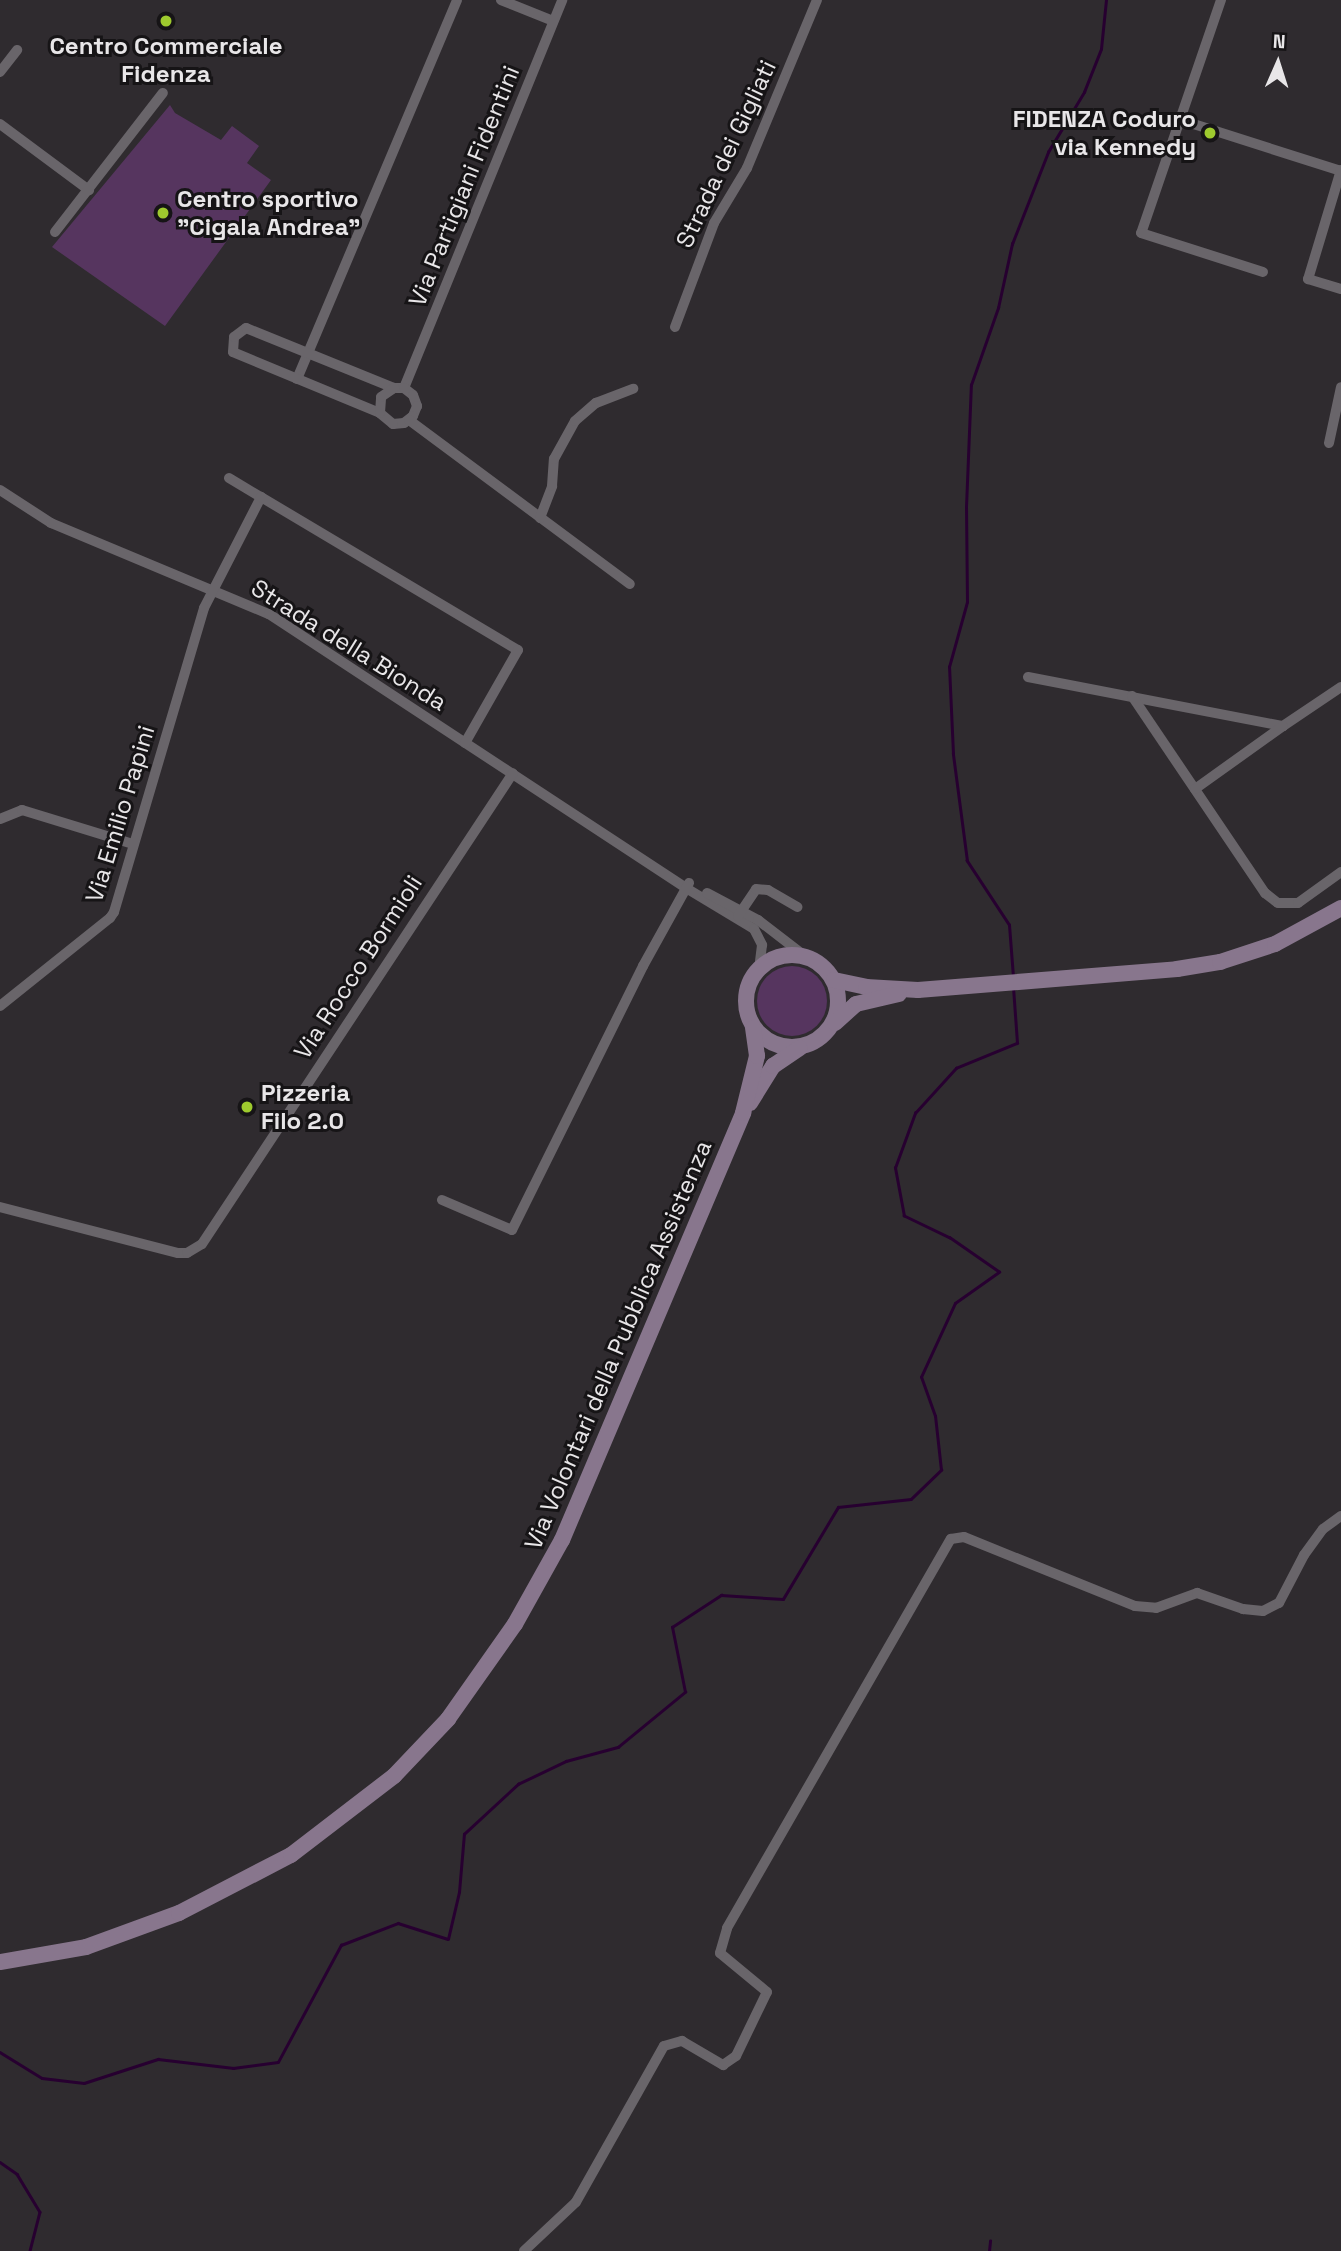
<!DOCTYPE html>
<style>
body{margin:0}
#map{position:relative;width:1341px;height:2251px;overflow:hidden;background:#2f2b2f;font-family:"Space Grotesk",sans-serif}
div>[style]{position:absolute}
.green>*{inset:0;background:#56355f}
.round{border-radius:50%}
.stream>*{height:2.5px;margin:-1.25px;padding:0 1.25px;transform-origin:1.25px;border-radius:1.25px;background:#270030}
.street>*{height:10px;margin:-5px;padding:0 5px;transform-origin:5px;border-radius:5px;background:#69656a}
.secondary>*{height:16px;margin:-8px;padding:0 8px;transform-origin:8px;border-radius:8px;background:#88768d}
.secondary>.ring{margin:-8px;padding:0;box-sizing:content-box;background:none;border:16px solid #88768d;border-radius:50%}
.dots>*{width:19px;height:19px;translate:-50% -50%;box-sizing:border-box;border:4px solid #161416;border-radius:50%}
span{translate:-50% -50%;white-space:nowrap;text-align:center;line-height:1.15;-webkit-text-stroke:6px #161416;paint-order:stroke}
.poi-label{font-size:24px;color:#e8e6e8;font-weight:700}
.right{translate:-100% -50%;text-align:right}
.left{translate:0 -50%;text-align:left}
.street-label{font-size:24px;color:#e8e6e8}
.north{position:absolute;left:1243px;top:28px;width:70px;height:70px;-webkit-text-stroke:5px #161416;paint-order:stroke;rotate:3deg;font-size:19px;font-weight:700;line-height:28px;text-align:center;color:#e8e6e8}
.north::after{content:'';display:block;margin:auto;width:24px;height:32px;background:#e8e6e8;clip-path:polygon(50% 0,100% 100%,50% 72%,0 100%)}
</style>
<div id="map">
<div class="green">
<div style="clip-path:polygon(170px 105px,175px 113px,221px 140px,232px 126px,259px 146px,247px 163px,271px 180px,165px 326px,52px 247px)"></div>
<div class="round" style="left:757px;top:966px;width:70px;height:70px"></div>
</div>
<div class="stream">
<div style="left:1013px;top:977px;width:52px;rotate:-94.4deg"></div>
<div style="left:1009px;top:925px;width:77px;rotate:-123.3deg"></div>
<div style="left:967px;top:861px;width:108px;rotate:-97.5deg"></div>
<div style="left:953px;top:754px;width:87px;rotate:-92.6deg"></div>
<div style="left:949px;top:667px;width:67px;rotate:-74.5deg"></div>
<div style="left:967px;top:602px;width:95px;rotate:-90.6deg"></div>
<div style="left:966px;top:507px;width:122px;rotate:-87.7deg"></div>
<div style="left:971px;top:385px;width:82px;rotate:-70.7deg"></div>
<div style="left:998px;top:308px;width:66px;rotate:-77.7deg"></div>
<div style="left:1012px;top:244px;width:99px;rotate:-68.6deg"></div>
<div style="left:1048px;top:152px;width:70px;rotate:-59deg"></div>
<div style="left:1084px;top:92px;width:46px;rotate:-68.4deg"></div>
<div style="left:1101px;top:49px;width:49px;rotate:-84.2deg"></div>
<div style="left:0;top:2052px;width:49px;rotate:31.8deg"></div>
<div style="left:42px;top:2078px;width:42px;rotate:6.8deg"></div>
<div style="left:84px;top:2083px;width:78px;rotate:-18deg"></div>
<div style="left:158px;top:2059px;width:76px;rotate:6.8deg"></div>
<div style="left:233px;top:2068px;width:45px;rotate:-7.6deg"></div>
<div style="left:278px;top:2062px;width:133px;rotate:-61.7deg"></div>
<div style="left:341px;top:1945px;width:61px;rotate:-21.1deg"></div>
<div style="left:398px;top:1923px;width:52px;rotate:17.7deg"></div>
<div style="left:448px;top:1939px;width:48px;rotate:-76.8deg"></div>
<div style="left:459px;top:1892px;width:58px;rotate:-85.1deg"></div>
<div style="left:464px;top:1834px;width:74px;rotate:-42.8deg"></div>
<div style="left:518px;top:1784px;width:53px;rotate:-25.6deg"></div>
<div style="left:566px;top:1761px;width:54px;rotate:-15.1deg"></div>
<div style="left:618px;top:1747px;width:87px;rotate:-39.4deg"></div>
<div style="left:685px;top:1692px;width:66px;rotate:-101.3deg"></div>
<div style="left:672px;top:1627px;width:59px;rotate:-33.1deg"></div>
<div style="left:721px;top:1595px;width:62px;rotate:3.7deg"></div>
<div style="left:783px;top:1599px;width:107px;rotate:-59.1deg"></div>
<div style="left:838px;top:1507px;width:73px;rotate:-6.3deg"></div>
<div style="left:911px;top:1499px;width:42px;rotate:-44deg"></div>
<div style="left:941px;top:1470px;width:54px;rotate:-96.3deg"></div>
<div style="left:935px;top:1416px;width:41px;rotate:-109.7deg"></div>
<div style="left:921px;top:1377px;width:81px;rotate:-65.3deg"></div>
<div style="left:955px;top:1303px;width:54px;rotate:-35.2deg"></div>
<div style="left:999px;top:1272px;width:60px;rotate:-145.2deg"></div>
<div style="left:950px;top:1238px;width:51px;rotate:-154.4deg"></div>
<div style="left:904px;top:1216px;width:49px;rotate:-100.6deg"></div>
<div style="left:895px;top:1168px;width:59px;rotate:-70deg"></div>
<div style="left:915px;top:1113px;width:61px;rotate:-47.7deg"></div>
<div style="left:956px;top:1068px;width:66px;rotate:-22.3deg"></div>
<div style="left:1017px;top:1043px;width:56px;rotate:-94.1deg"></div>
<div style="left:0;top:2162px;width:21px;rotate:35deg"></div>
<div style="left:17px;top:2174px;width:44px;rotate:58.8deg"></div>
<div style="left:40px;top:2212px;width:40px;rotate:104.4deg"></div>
<div style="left:989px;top:2251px;width:10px;rotate:-84deg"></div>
</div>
<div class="street">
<div style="left:501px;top:0;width:56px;rotate:22deg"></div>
<div style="left:1221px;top:0;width:246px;rotate:108.9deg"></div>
<div style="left:1141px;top:233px;width:128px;rotate:17.7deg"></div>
<div style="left:0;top:72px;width:28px;rotate:-52deg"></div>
<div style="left:1181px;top:120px;width:168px;rotate:17.7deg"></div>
<div style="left:0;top:124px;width:111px;rotate:36.6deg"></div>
<div style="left:1341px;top:170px;width:114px;rotate:106.8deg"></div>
<div style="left:1308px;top:279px;width:34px;rotate:17deg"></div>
<div style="left:55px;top:232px;width:176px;rotate:-52.2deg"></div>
<div style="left:675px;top:327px;width:111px;rotate:-69.4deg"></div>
<div style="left:714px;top:223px;width:64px;rotate:-59deg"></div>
<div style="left:747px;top:168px;width:182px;rotate:-67.4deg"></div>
<div style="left:297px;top:379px;width:411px;rotate:-67.1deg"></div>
<div style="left:404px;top:388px;width:419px;rotate:-67.8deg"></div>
<div style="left:380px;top:413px;width:159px;rotate:-157.5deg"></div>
<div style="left:233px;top:352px;width:15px;rotate:-86deg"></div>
<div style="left:234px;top:337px;width:15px;rotate:-37deg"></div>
<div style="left:246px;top:328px;width:160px;rotate:22.1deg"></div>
<div style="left:394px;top:388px;width:10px"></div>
<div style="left:404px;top:388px;width:11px;rotate:38deg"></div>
<div style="left:413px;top:395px;width:12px;rotate:70deg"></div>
<div style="left:417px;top:406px;width:11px;rotate:112deg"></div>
<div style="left:413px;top:416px;width:11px;rotate:142deg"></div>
<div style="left:404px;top:423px;width:11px;rotate:175deg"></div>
<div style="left:393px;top:424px;width:17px;rotate:-140deg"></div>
<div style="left:380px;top:413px;width:16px;rotate:-86deg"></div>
<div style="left:381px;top:397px;width:16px;rotate:-35deg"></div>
<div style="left:409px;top:420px;width:275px;rotate:36.6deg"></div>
<div style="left:1329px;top:443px;width:57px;rotate:-77.9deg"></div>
<div style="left:229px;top:478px;width:37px;rotate:31deg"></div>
<div style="left:0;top:490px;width:61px;rotate:32.9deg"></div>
<div style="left:51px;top:523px;width:236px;rotate:22.7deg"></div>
<div style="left:269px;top:614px;width:499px;rotate:33.3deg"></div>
<div style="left:686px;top:888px;width:79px;rotate:31.1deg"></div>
<div style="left:754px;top:929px;width:18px;rotate:63deg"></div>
<div style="left:762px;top:945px;width:23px;rotate:97deg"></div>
<div style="left:540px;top:518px;width:34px;rotate:-69deg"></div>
<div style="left:552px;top:486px;width:27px;rotate:-86deg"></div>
<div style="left:554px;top:459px;width:43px;rotate:-61.1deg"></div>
<div style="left:575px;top:421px;width:28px;rotate:-41deg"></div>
<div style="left:596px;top:403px;width:40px;rotate:-21deg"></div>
<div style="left:1028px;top:677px;width:260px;rotate:10.9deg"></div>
<div style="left:1283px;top:726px;width:70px;rotate:-33.9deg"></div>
<div style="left:1132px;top:696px;width:238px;rotate:56deg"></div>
<div style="left:1265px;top:893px;width:16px;rotate:38deg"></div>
<div style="left:1278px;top:903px;width:20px"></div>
<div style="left:1298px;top:903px;width:53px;rotate:-35.8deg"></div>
<div style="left:1195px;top:789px;width:108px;rotate:-35.6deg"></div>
<div style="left:0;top:819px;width:24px;rotate:-22deg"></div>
<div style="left:22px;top:810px;width:116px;rotate:17deg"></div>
<div style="left:707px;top:893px;width:58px;rotate:27.9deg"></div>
<div style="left:758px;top:920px;width:59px;rotate:37.5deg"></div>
<div style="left:738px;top:916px;width:32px;rotate:-56deg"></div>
<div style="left:756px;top:889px;width:12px;rotate:5deg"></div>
<div style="left:768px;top:890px;width:34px;rotate:30deg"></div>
<div style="left:0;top:1006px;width:141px;rotate:-38.7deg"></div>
<div style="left:110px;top:918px;width:7px;rotate:-56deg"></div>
<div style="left:114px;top:912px;width:317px;rotate:-73.5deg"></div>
<div style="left:204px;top:608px;width:125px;rotate:-62.8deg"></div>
<div style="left:261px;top:497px;width:299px;rotate:30.8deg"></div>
<div style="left:518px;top:650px;width:107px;rotate:119.7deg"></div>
<div style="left:442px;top:1200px;width:76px;rotate:23.2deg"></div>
<div style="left:512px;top:1230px;width:295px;rotate:-63.6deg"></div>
<div style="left:643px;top:966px;width:95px;rotate:-61deg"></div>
<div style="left:0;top:1207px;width:184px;rotate:14.5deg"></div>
<div style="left:178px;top:1253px;width:9px"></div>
<div style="left:187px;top:1253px;width:17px;rotate:-31deg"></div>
<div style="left:202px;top:1244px;width:564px;rotate:-56.56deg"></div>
<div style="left:524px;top:2251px;width:71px;rotate:-43.3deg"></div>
<div style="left:576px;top:2202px;width:179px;rotate:-60.6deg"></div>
<div style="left:664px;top:2046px;width:19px;rotate:-16deg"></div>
<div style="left:682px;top:2041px;width:48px;rotate:30.3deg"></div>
<div style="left:723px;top:2065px;width:16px;rotate:-35deg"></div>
<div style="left:736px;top:2056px;width:71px;rotate:-64.2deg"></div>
<div style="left:767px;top:1992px;width:61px;rotate:-140.3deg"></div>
<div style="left:720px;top:1953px;width:26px;rotate:-74deg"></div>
<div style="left:727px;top:1928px;width:449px;rotate:-60.1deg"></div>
<div style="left:951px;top:1539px;width:13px;rotate:-9deg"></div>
<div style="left:964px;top:1537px;width:184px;rotate:22deg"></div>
<div style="left:1135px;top:1606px;width:21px;rotate:5deg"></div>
<div style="left:1156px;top:1608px;width:44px;rotate:-20.1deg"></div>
<div style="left:1197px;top:1593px;width:49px;rotate:19.2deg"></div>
<div style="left:1243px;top:1609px;width:20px;rotate:6deg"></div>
<div style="left:1263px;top:1611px;width:18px;rotate:-27deg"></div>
<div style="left:1279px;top:1603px;width:54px;rotate:-62.5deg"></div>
<div style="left:1304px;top:1555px;width:32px;rotate:-54deg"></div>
<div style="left:1323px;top:1529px;width:22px;rotate:-36deg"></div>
</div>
<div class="secondary">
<div class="ring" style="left:746px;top:955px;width:76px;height:76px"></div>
<div style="left:834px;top:980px;width:33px;rotate:12deg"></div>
<div style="left:866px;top:987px;width:52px;rotate:3.3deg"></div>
<div style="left:918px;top:990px;width:260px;rotate:-4.6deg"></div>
<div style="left:1177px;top:969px;width:44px;rotate:-9.2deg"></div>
<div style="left:1220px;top:962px;width:58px;rotate:-18.1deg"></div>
<div style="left:1275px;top:944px;width:75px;rotate:-28.6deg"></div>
<div style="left:835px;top:1023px;width:28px;rotate:-42deg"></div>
<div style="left:856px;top:1004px;width:44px;rotate:-13.1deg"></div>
<div style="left:750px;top:1103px;width:44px;rotate:-58.1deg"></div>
<div style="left:773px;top:1066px;width:32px;rotate:-34deg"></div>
<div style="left:0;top:1962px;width:87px;rotate:-9.9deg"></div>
<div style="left:86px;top:1947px;width:99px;rotate:-20.1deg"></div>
<div style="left:179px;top:1913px;width:126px;rotate:-27.4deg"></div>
<div style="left:291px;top:1855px;width:130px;rotate:-37.5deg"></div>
<div style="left:394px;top:1776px;width:79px;rotate:-46.5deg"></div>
<div style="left:448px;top:1719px;width:116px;rotate:-54.8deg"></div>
<div style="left:515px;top:1624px;width:96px;rotate:-60.8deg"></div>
<div style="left:562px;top:1540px;width:464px;rotate:-67deg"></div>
<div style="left:743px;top:1113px;width:59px;rotate:-76.2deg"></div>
<div style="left:757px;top:1056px;width:28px;rotate:-98deg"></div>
</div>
<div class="dots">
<div style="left:166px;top:21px;background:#9eca2e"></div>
<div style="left:1210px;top:133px;background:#9eca2e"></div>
<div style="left:163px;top:213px;background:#9eca2e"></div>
<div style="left:247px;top:1107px;background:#9eca2e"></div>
</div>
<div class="poi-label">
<span style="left:166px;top:60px">Centro Commerciale<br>Fidenza</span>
<span class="right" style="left:1196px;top:133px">FIDENZA Coduro<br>via Kennedy</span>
<span class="left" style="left:177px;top:213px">Centro sportivo<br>"Cigala Andrea"</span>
<span class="left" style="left:261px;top:1107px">Pizzeria<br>Filo 2.0</span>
</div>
<div class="street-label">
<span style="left:726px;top:154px;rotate:-65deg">Strada dei Gigliati</span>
<span style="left:464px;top:186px;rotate:-68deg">Via Partigiani Fidentini</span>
<span style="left:349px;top:645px;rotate:32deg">Strada della Bionda</span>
<span style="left:120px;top:814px;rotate:-73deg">Via Emilio Papini</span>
<span style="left:358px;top:967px;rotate:-57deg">Via Rocco Bormioli</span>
<span style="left:618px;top:1345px;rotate:-67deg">Via Volontari della Pubblica Assistenza</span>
</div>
<div class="north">N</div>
</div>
